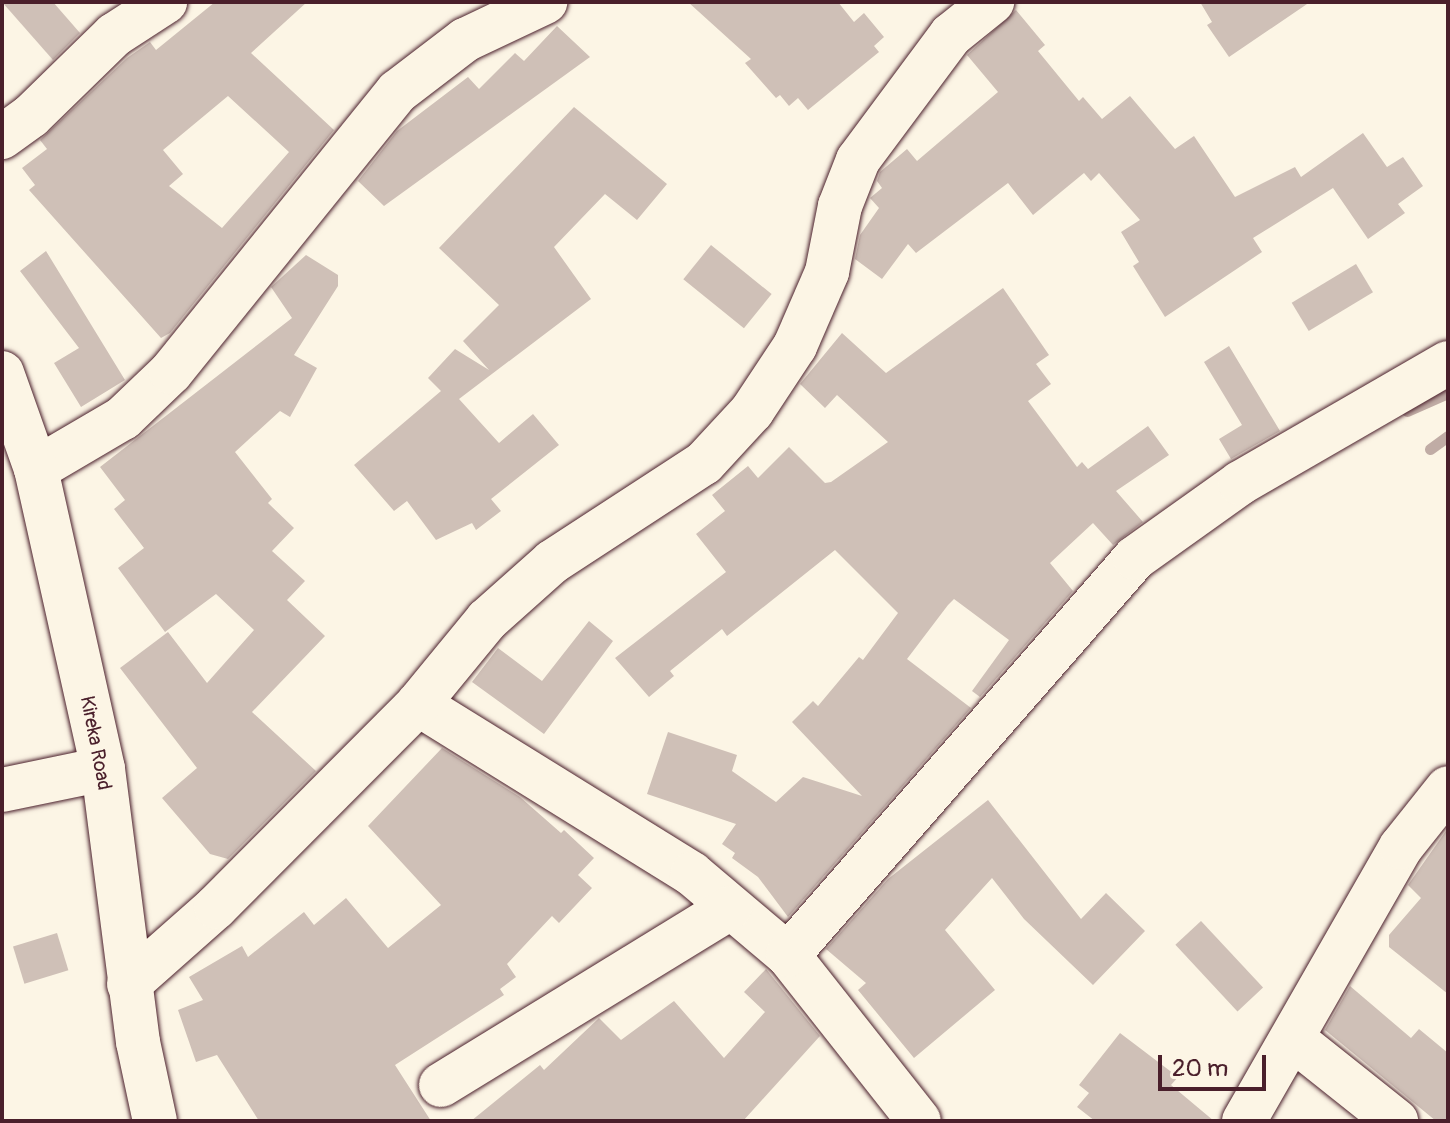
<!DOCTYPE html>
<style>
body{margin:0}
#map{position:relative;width:1450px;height:1123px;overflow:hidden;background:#fcf5e5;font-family:Pangolin,sans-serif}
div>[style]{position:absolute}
.stream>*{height:11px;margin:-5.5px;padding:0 5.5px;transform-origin:5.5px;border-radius:5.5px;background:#c0aca5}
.building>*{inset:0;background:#cfc0b7;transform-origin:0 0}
.roads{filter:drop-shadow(0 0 2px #4a1f2b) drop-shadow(0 0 2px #4a1f2b)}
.minor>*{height:44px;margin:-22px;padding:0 22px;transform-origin:22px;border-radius:22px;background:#fcf5e5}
.major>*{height:44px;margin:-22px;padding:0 22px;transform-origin:22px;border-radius:22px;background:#fcf5e5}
span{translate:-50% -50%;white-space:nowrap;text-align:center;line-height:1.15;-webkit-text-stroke:7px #fcf5e5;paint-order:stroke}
.street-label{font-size:20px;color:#4a1f2b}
.frame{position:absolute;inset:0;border:4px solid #4a1f2b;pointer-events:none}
.scale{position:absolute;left:1158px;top:1055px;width:108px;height:36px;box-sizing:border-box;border:4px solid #4a1f2b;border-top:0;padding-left:10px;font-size:24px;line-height:28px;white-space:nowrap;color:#4a1f2b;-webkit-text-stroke:6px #fcf5e5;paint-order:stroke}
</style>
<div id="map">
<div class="stream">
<div style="left:1407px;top:411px;width:45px;rotate:-23.7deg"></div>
<div style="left:1430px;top:449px;width:22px;rotate:-36deg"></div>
</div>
<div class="building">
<div style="clip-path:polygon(2px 2px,53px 2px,80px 33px,53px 60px)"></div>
<div style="clip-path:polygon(evenodd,215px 2px,307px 2px,251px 53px,334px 130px,170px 333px,161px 338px,29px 190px,35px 185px,22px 168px,47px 149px,40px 140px,127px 58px,150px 42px,156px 50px,215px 2px,228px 96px,289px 152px,222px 228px,169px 186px,183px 174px,163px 150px,228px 96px)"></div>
<div style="clip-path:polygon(688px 2px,838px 2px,854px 22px,864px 13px,884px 37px,874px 46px,879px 52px,808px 110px,798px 98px,789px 106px,780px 95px,776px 98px,745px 63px,751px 59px)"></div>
<div style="clip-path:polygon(1200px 2px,1310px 2px,1229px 57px,1207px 25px,1212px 22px)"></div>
<div style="clip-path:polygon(1016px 10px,1045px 45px,1038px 51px,1079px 101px,1083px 97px,1102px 119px,1130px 96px,1175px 149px,1194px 136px,1235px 197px,1295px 167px,1301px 177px,1363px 133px,1387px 167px,1403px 157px,1423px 186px,1398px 204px,1405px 213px,1368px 239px,1333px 188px,1253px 238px,1262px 252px,1165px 317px,1133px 266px,1139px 262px,1121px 232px,1140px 220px,1099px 173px,1091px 181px,1084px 173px,1033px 215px,1008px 183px,916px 253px,908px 244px,882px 279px,855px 259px,860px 235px,879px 208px,870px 198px,882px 188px,877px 181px,880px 172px,907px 149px,917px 161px,998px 92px,967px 55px)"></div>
<div style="clip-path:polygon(557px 26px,590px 57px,384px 206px,358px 181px,397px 131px,468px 77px,479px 89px,515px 53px,524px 61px)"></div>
<div style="clip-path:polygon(574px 107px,667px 184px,637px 220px,605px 194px,554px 247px,591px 299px,459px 399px,499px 443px,533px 414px,559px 445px,491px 499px,501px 511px,476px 530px,472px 523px,436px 540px,407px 501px,394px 511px,354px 465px,441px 391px,428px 378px,455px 349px,489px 370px,463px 341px,499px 305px,439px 248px)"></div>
<div style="left:711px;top:245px;width:78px;height:44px;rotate:39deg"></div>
<div style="clip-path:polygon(46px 251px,125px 380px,81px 407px,54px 363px,79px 348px,20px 271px)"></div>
<div style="clip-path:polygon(306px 255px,338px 275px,338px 286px,294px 355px,317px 368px,290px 417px,280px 411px,235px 452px,272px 499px,268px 503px,294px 528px,272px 551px,305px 581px,287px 600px,325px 636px,252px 712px,316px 771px,228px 859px,210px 854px,162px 798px,197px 768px,120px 668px,168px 632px,207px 683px,254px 630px,216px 594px,165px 632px,118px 568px,144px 548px,114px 509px,125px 500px,100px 467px,292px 318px,271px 287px)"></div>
<div style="left:1356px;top:264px;width:33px;height:75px;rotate:59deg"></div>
<div style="clip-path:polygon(1003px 288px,1049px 355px,1036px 364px,1051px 384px,1028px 401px,1077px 467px,1082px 462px,1088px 469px,1148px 426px,1169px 455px,1116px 491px,1143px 522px,1113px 545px,1093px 523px,1050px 563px,1073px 591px,980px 697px,972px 691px,1009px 640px,954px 599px,948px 605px,907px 659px,971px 708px,788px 917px,758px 877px,732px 858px,735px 853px,722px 844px,736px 824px,647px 794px,668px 732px,737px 755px,732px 771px,776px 802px,803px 777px,862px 796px,792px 722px,813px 701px,818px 706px,859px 657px,863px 660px,898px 613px,835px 550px,727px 636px,722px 629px,670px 671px,674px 676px,649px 697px,615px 658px,726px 572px,696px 534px,725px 511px,712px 495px,748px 466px,758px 478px,789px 447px,825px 483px,831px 482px,888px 442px,837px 395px,825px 408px,800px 384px,842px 333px,886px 373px)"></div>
<div style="clip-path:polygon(1229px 346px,1280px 431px,1231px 459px,1219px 439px,1242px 425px,1204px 362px)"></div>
<div style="clip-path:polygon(589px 621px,613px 641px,544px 734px,472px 682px,498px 648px,542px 681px)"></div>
<div style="clip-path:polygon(442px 748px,520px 797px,561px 833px,564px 830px,594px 858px,578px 875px,592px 888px,559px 923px,552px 916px,507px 964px,516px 977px,500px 989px,504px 995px,395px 1065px,431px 1121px,259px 1121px,217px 1055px,196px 1062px,178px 1010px,203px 1000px,189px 977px,242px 946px,248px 957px,304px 912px,314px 925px,346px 898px,388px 948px,441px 905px,368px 826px)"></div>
<div style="clip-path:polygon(988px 800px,1081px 919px,1106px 893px,1145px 931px,1093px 985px,1024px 919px,992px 878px,945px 930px,995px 990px,914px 1058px,858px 990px,866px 983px,826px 949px,888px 879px)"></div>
<div style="clip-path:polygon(1448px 828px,1448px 994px,1389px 947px,1389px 935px,1421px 898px,1408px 885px)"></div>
<div style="left:1201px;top:921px;width:91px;height:35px;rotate:47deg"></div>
<div style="left:57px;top:933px;width:39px;height:46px;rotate:73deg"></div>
<div style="clip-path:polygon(766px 969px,820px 1036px,743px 1121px,471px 1121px,540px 1065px,544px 1070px,599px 1018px,621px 1040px,674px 1001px,724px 1058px,765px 1012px,744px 992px)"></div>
<div style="clip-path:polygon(1350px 986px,1411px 1038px,1419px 1029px,1448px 1053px,1448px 1121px,1436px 1121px,1325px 1030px)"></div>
<div style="clip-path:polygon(1120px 1033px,1178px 1077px,1171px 1085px,1214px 1121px,1095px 1121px,1077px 1107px,1089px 1093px,1079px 1085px)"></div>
</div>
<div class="roads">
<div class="minor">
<div style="left:2px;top:137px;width:36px;rotate:-36deg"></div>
<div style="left:31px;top:116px;width:116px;rotate:-44.3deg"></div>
<div style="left:114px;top:35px;width:61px;rotate:-32.9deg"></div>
<div style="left:36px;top:469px;width:101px;rotate:-30.4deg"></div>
<div style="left:123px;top:418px;width:66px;rotate:-43.8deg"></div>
<div style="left:171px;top:372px;width:360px;rotate:-51.1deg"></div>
<div style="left:397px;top:92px;width:86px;rotate:-37.4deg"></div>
<div style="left:465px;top:40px;width:89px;rotate:-25.4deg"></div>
<div style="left:418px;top:704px;width:322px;rotate:31.8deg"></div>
<div style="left:692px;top:874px;width:126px;rotate:40.2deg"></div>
<div style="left:788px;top:955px;width:211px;rotate:51.7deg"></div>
<div style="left:2px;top:790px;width:103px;rotate:-11.7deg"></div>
<div style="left:788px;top:955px;width:527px;rotate:-48.84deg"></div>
<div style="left:1135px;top:558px;width:129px;rotate:-35.5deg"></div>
<div style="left:1240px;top:483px;width:240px;rotate:-30deg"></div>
<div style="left:129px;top:984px;width:116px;rotate:-41.5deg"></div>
<div style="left:216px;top:907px;width:286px;rotate:-45.1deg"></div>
<div style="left:418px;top:704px;width:109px;rotate:-50.6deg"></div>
<div style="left:487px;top:620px;width:87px;rotate:-41.7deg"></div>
<div style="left:552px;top:562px;width:181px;rotate:-33.1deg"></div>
<div style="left:704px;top:463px;width:71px;rotate:-47.3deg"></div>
<div style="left:752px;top:411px;width:78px;rotate:-56.5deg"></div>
<div style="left:795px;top:346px;width:81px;rotate:-66.6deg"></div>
<div style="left:827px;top:272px;width:67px;rotate:-78.9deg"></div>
<div style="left:840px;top:206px;width:49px;rotate:-68.6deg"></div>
<div style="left:858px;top:160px;width:156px;rotate:-53.4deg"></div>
<div style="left:951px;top:35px;width:53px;rotate:-38.8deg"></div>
<div style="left:1293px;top:1039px;width:132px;rotate:38.5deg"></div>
<div style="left:441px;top:1085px;width:339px;rotate:-31.5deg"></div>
<div style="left:1244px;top:1121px;width:316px;rotate:-60.2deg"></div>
<div style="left:1401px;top:847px;width:75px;rotate:-51.5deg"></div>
</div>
<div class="major">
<div style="left:2px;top:373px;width:102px;rotate:70.5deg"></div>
<div style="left:36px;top:469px;width:307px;rotate:77.4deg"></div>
<div style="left:103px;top:769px;width:275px;rotate:82.7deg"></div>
<div style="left:138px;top:1042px;width:81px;rotate:77.9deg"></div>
</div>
</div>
<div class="street-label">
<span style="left:96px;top:743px;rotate:79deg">Kireka Road</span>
</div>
<div class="frame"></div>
<div class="scale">20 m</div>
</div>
